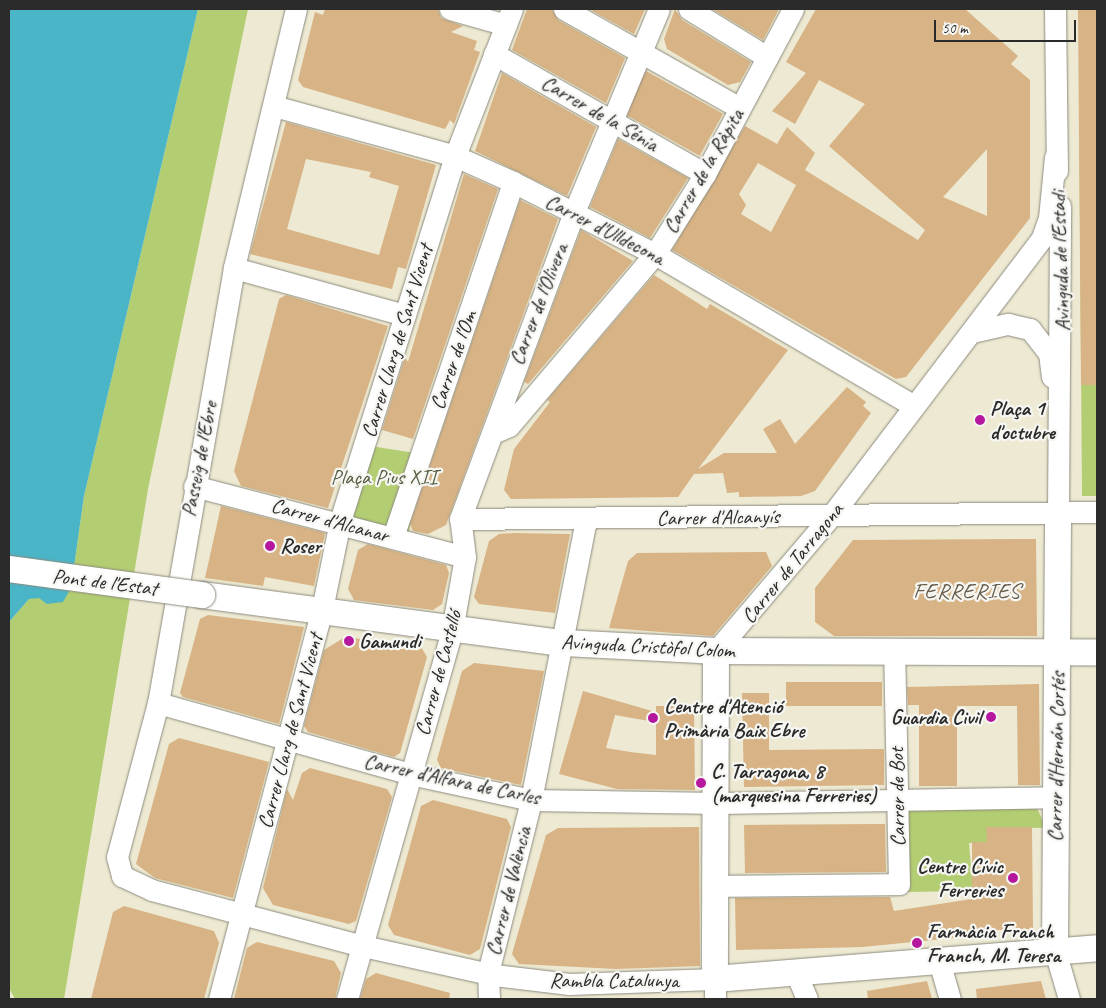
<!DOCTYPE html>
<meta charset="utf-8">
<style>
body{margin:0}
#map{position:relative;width:1106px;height:1008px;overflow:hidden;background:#ede9d2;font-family:Caveat,sans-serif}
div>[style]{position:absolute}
.green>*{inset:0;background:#b3cd72;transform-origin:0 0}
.water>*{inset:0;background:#4bb5c8}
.building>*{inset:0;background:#d7b385;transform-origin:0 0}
.roads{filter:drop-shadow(0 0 1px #8c8a7e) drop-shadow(0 0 1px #8c8a7e)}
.minor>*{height:21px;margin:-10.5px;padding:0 10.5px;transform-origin:10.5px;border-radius:10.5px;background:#fff}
.tertiary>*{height:26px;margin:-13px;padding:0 13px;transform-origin:13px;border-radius:13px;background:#fff}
.bridges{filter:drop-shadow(0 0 1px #8c8a7e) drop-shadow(0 0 1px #8c8a7e)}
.tertiary-bridge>*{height:26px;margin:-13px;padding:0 13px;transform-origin:13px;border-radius:13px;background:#fff}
.dots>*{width:14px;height:14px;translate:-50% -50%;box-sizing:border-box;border:2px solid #f6f6f2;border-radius:50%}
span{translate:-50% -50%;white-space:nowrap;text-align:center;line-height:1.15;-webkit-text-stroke:4.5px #f6f6f2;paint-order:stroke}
.street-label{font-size:21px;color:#2b2b2b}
.poi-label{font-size:21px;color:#2b2b2b;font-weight:700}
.left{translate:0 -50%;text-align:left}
.right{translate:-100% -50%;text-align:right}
.park-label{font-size:21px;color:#545c40}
.neighbourhood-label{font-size:22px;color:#675b4a;letter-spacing:1px}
.frame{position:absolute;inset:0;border:10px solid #2b2b2b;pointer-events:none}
.scale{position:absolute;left:934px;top:20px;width:142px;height:22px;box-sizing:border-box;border:2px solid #2b2b2b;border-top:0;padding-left:6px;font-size:15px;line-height:18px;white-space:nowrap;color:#2b2b2b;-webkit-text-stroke:4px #f6f6f2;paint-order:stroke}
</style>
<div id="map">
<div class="green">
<div style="clip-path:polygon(198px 9px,248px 9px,148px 489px,64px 999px,15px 999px,9px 988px,9px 622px,29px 599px,71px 588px,84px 496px)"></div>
<div style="clip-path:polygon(1079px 92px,1097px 92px,1097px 496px,1082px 496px)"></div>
<div style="left:364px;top:445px;width:58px;height:80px;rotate:9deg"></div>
<div style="clip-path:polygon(906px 806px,1037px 808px,1046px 828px,993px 827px,993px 843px,969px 843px,973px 891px,905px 892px)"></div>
</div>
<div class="water">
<div style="clip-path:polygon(9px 9px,198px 9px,84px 496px,71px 588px,63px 602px,47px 604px,39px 598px,29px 599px,9px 622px)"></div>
</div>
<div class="building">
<div style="clip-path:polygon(325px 9px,438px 9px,441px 18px,463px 26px,451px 32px,477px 41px,474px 50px,480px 52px,454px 124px,450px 120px,445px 129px,303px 87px,298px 80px,315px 12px,323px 15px)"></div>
<div style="clip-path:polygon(527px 9px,552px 9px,558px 20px,625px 58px,606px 103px,512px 50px)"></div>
<div style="clip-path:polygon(589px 9px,645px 9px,634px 34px)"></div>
<div style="clip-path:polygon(675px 9px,682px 20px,751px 62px,740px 82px,728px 85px,667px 49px,664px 39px)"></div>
<div style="clip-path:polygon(712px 9px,779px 9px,763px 40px)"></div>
<div style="clip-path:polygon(evenodd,816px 9px,965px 9px,1018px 56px,1011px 64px,1030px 80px,1030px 218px,906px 377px,896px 379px,672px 250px,745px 126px,777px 144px,787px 127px,815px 153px,805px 170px,918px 240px,925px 230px,829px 146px,865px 104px,819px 80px,795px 124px,772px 111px,806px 73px,786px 62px,816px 9px,987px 149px,987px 216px,943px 197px,987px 149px,816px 9px,758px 163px,796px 185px,771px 232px,741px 214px,746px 205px,739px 194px,758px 163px)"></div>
<div style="clip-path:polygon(1078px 9px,1097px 9px,1097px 385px,1081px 385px)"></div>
<div style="left:646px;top:71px;width:88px;height:48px;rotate:29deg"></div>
<div style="clip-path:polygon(502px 73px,596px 127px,567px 196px,475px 151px)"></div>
<div style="clip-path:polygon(evenodd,286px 122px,436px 165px,406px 269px,398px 267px,392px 289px,250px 254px,286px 122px,306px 159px,371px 172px,369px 177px,399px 186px,379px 255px,287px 229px,306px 159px)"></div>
<div style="clip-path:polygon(618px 139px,688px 178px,650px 238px,590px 207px)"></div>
<div style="clip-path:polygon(464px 174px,498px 189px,413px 439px,382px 430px,405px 357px,408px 362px)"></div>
<div style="clip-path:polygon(520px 200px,558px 219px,446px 525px,428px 534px,413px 531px,410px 524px)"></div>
<div style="clip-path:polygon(581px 230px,633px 261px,528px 384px,524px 382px)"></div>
<div style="clip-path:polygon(654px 275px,707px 309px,710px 304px,788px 350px,698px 469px,724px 453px,777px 453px,763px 429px,780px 419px,795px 444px,847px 387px,866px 402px,863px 406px,871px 413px,815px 491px,801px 496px,739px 497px,739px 492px,727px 493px,723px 473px,694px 474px,678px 497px,511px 499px,504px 490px,514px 449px,550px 402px,547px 400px)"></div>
<div style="clip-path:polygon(286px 295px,388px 326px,328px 508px,241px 486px,234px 471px,279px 299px)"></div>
<div style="clip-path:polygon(221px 506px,325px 533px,314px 586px,265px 577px,263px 586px,205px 578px)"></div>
<div style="clip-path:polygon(515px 533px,570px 534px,555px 613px,479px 604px,474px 597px,489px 541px,499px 534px)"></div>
<div style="clip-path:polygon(1036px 539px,1037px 636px,834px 636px,815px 622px,815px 588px,853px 540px)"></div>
<div style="clip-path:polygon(368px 544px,446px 565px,449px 573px,442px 604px,433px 610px,354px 600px,348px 589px,358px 550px)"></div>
<div style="clip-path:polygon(766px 552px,772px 566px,713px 636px,609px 628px,628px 561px,637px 553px)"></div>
<div style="clip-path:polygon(208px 615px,304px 627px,279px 724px,183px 697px,180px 693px,200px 619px)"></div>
<div style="clip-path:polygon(345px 637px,421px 647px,427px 657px,400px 753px,394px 757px,308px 732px,304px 726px,324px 650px)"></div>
<div style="clip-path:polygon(474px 663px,544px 671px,521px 785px,441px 768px,437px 760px,462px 671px)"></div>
<div style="left:786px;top:682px;width:96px;height:24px"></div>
<div style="clip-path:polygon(1039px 684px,1040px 785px,1018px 785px,1017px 706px,957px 706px,957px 786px,919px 786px,919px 705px,908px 705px,907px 687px)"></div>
<div style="clip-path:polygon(583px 691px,652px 711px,649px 721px,615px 715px,606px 748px,630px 752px,656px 755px,656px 706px,694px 706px,695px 790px,617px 789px,559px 774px)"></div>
<div style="clip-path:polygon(742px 693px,769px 693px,769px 750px,884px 749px,884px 785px,744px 787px)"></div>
<div style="clip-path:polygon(179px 738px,269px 762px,233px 898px,155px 878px,136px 864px,169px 744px)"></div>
<div style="clip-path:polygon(310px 768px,387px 789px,392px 797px,356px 921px,349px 924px,273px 905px,263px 888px,287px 789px,293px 800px,302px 773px)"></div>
<div style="clip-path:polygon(433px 800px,507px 819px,511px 827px,480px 949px,470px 955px,394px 935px,388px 925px,421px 806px)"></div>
<div style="clip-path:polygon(880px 824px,885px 824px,886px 872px,745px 873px,744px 825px)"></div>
<div style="clip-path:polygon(699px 827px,700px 966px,616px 969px,519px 964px,512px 954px,546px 835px,558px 828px)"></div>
<div style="clip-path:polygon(986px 827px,1032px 827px,1033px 929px,995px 930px,995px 934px,862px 947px,736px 950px,735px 898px,890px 897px,894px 911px,972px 899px,972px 842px,987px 842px)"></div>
<div style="clip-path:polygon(124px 906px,214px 931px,219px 943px,204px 999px,91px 999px,113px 912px)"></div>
<div style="clip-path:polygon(257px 942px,334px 961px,341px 973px,335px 999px,234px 999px,247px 948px)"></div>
<div style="clip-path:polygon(376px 973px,450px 993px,449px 999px,360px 999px,366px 979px)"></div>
<div style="clip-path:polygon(927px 981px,932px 999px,868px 999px,867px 991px)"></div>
<div style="clip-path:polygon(1041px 981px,1046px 999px,977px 999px,976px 989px)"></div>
</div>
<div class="roads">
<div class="minor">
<div style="left:296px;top:9px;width:266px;rotate:103.5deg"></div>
<div style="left:234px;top:268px;width:442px;rotate:99.9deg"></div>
<div style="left:158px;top:703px;width:159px;rotate:104.9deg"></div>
<div style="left:117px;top:857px;width:20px;rotate:75deg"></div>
<div style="left:122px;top:876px;width:33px;rotate:25deg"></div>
<div style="left:152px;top:890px;width:218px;rotate:14.9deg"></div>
<div style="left:363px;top:946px;width:134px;rotate:12.5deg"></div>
<div style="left:494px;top:975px;width:76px;rotate:6.8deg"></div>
<div style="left:569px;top:984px;width:146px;rotate:-2deg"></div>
<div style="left:715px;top:979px;width:20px;rotate:90deg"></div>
<div style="left:450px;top:9px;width:58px;rotate:15.9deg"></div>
<div style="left:564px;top:9px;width:202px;rotate:29.4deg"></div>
<div style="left:689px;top:9px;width:92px;rotate:31.6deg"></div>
<div style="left:1055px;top:9px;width:162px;rotate:89.3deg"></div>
<div style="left:494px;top:54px;width:243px;rotate:29.6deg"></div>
<div style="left:274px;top:106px;width:188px;rotate:15.4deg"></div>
<div style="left:455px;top:156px;width:64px;rotate:24.1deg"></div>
<div style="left:513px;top:182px;width:159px;rotate:26.9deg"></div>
<div style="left:655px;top:254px;width:300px;rotate:30.4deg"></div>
<div style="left:234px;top:268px;width:177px;rotate:15.4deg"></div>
<div style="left:972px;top:332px;width:37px;rotate:-13deg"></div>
<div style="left:1008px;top:324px;width:23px;rotate:13deg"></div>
<div style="left:1030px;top:329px;width:31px;rotate:52deg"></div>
<div style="left:1049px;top:353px;width:24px;rotate:83deg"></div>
<div style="left:495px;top:432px;width:15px;rotate:-23deg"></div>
<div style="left:509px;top:426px;width:226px;rotate:-49.7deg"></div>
<div style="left:655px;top:254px;width:94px;rotate:-58deg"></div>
<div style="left:705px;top:174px;width:187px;rotate:-61.9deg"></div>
<div style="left:194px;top:486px;width:280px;rotate:14.7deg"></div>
<div style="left:1058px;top:513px;width:307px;rotate:-89.6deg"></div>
<div style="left:460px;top:519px;width:637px;rotate:-0.63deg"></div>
<div style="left:460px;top:519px;width:327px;rotate:-69.6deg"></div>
<div style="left:574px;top:212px;width:220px;rotate:-67.3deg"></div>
<div style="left:393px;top:537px;width:375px;rotate:-71.3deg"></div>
<div style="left:716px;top:651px;width:177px;rotate:-49.6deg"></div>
<div style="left:831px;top:516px;width:349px;rotate:-52.8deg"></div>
<div style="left:1042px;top:238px;width:21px;rotate:-71deg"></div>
<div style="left:1049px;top:218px;width:61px;rotate:-84.4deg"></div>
<div style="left:158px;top:703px;width:262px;rotate:15.7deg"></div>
<div style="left:410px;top:774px;width:124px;rotate:12.1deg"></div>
<div style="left:531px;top:800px;width:188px;rotate:0.9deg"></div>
<div style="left:719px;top:803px;width:335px;rotate:-1deg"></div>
<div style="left:717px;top:886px;width:182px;rotate:-0.6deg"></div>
<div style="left:899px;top:884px;width:234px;rotate:-91.2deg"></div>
<div style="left:1055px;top:951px;width:50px;rotate:73.7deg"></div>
<div style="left:939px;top:961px;width:40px;rotate:74deg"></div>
<div style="left:796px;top:973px;width:28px;rotate:67deg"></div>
<div style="left:219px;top:999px;width:403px;rotate:-75.2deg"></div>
<div style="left:322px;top:609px;width:90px;rotate:-78.4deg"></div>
<div style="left:340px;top:521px;width:383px;rotate:-72.5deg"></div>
<div style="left:455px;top:156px;width:158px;rotate:-68.8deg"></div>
<div style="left:347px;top:999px;width:384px;rotate:-74.1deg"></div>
<div style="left:452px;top:630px;width:74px;rotate:-79.9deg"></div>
<div style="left:465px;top:557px;width:38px;rotate:-97deg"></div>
<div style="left:489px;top:999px;width:26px;rotate:-92deg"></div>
<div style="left:488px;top:973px;width:178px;rotate:-76deg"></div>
<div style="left:531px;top:800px;width:286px;rotate:-78.9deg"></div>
</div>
<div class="tertiary">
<div style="left:202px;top:595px;width:365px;rotate:7.6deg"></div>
<div style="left:564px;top:643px;width:152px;rotate:3deg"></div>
<div style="left:716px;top:651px;width:381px;rotate:0.2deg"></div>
<div style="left:716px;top:651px;width:328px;rotate:90.2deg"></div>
<div style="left:715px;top:979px;width:383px;rotate:-4.6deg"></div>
<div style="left:1055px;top:951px;width:438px;rotate:-89.6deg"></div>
</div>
</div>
<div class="bridges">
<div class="tertiary-bridge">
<div style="left:9px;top:569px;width:195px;rotate:7.7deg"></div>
</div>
</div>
<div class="dots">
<div style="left:980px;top:420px;background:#b5179e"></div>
<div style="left:270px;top:546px;background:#b5179e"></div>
<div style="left:349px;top:641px;background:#b5179e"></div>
<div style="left:991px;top:717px;background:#b5179e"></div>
<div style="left:653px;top:718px;background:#b5179e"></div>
<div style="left:701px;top:783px;background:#b5179e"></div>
<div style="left:1013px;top:878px;background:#b5179e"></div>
<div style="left:917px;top:943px;background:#b5179e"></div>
</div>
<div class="street-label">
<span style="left:600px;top:113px;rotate:30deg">Carrer de la Sénia</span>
<span style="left:703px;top:171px;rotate:-60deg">Carrer de la Ràpita</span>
<span style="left:605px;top:229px;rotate:27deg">Carrer d'Ulldecona</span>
<span style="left:1060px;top:261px;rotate:-92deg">Avinguda de l'Estadi</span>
<span style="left:538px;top:304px;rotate:-69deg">Carrer de l'Olivera</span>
<span style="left:397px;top:341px;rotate:-73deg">Carrer Llarg de Sant Vicent</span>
<span style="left:453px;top:360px;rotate:-71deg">Carrer de l'Om</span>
<span style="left:199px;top:459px;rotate:-79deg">Passeig de l'Ebre</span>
<span style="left:718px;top:517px;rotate:-1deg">Carrer d'Alcanyís</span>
<span style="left:330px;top:520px;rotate:15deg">Carrer d'Alcanar</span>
<span style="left:792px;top:563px;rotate:-51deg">Carrer de Tarragona</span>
<span style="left:105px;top:582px;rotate:7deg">Pont de l'Estat</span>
<span style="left:648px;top:646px;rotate:3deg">Avinguda Cristòfol Colom</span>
<span style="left:438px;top:673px;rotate:-75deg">Carrer de Castelló</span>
<span style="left:290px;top:731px;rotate:-75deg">Carrer Llarg de Sant Vicent</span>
<span style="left:1056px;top:757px;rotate:-89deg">Carrer d'Hernán Cortés</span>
<span style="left:452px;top:779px;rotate:12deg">Carrer d'Alfara de Carles</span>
<span style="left:897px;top:797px;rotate:-91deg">Carrer de Bot</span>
<span style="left:508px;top:891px;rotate:-76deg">Carrer de València</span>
<span style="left:614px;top:980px">Rambla Catalunya</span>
</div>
<div class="poi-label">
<span class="left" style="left:990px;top:420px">Plaça 1<br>d'octubre</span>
<span class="left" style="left:280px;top:546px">Roser</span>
<span class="left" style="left:359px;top:641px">Gamundi</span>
<span class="left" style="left:664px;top:718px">Centre d'Atenció<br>Primària Baix Ebre</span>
<span class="right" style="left:981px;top:717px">Guardia Civil</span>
<span class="left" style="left:711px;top:783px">C. Tarragona, 8<br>(marquesina Ferreries)</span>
<span class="right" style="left:1003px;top:878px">Centre Cívic<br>Ferreries</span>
<span class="left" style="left:927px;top:943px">Farmàcia Franch<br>Franch, M. Teresa</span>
</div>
<div class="park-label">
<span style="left:384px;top:477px">Plaça Pius XII</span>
</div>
<div class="neighbourhood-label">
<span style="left:967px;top:592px">FERRERIES</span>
</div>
<div class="frame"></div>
<div class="scale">50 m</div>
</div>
